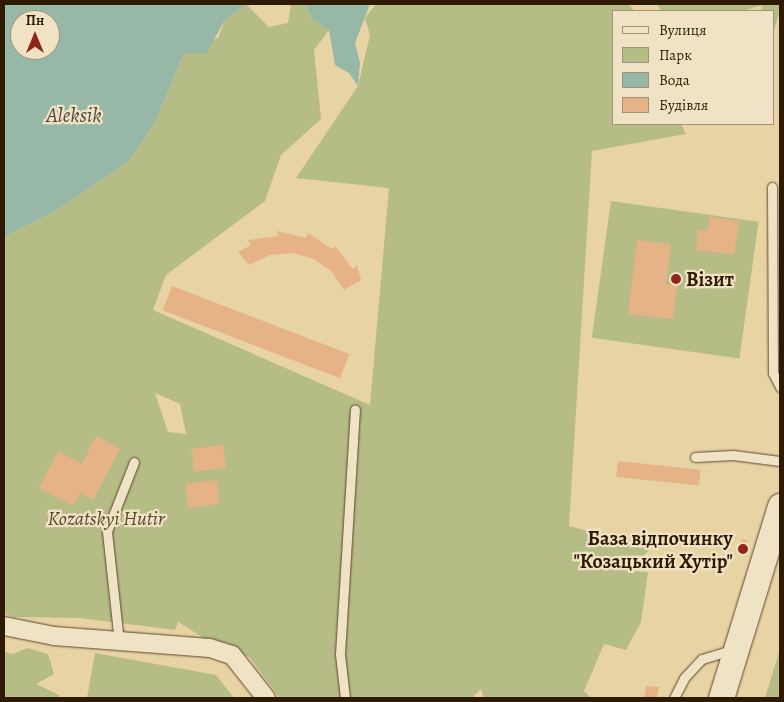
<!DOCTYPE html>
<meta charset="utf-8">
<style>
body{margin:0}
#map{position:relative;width:784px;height:702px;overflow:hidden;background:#e8d3a5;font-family:Alegreya,serif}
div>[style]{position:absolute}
.green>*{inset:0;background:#b6bc86;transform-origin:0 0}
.water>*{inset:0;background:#97b8a6}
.building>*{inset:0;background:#e5b385;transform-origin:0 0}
.roads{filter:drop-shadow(0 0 1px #5c482c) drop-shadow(0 0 1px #5c482c)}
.service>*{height:9px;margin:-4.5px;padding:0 4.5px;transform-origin:4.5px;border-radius:4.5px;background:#f0e2c4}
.minor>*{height:18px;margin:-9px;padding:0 9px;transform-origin:9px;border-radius:9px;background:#f0e2c4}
.secondary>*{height:25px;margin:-12.5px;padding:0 12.5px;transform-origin:12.5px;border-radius:12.5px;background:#f0e2c4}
.dots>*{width:14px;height:14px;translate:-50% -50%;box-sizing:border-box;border:2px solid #f0e2c4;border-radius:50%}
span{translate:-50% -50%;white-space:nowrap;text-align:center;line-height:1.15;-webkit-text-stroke:4.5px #f0e2c4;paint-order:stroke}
.poi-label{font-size:20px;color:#2e1a03;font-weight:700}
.left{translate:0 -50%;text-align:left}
.right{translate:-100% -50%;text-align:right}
.park-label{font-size:20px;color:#574b2a;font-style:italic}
.water-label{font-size:21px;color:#4e4934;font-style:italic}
.frame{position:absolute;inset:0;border:5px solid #2e1a03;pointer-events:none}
.legend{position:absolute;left:612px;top:10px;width:162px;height:115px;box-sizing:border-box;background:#f0e2c4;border:1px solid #a29277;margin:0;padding:6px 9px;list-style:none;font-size:15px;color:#2e1a03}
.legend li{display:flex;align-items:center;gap:10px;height:25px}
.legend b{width:25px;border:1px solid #a29277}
.north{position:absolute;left:10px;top:10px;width:50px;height:50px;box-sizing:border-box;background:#f0e2c4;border:1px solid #a29277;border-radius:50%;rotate:0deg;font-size:14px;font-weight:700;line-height:20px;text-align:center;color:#2e1a03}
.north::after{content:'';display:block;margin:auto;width:18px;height:22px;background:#8f2418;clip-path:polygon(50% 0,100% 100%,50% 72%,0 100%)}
</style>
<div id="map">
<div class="green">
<div style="clip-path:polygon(evenodd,246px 4px,269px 27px,288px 23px,291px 4px,305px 4px,313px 20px,329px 30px,314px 50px,321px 119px,281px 155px,265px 201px,166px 275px,153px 310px,370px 405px,389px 188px,296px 178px,358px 86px,370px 35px,365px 18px,376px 4px,629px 4px,634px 11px,613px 11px,613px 124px,681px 124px,686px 134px,592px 151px,569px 526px,651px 548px,628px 571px,648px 572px,641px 622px,626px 650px,604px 644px,584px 691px,591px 698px,484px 698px,481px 689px,472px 698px,280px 698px,249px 657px,207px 640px,178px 622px,175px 630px,80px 618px,13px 617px,4px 613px,4px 237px,56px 211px,130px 160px,155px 122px,184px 53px,218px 38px,225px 20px,246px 4px,155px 393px,180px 404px,186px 434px,168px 432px,155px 393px)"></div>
<div style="clip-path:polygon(657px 4px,780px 4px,780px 10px,773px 34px,773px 11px,761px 11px,762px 5px,743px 11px,661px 11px)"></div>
<div style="left:611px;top:201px;width:149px;height:138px;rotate:8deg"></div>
<div style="clip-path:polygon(27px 648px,48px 654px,54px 674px,36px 684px,59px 695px,58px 698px,4px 698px,4px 652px,13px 654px)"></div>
<div style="clip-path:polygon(780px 649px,780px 698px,765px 698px)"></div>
<div style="clip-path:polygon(95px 653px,216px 675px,234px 698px,87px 698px)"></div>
</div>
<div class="water">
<div style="clip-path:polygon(evenodd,4px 4px,246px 4px,225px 20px,206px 54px,184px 53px,155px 122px,130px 160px,56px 211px,4px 237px,4px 4px,20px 20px,50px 20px,50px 50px,20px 50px,20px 20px)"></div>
<div style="clip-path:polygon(305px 4px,370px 4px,355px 43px,360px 63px,358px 86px,349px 73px,335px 65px,329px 30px,313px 20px)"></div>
</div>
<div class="building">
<div style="clip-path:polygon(709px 217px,739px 221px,734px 254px,696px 250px,698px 230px,708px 231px)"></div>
<div style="clip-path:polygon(277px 231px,306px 238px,308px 233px,332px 249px,335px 246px,353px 269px,357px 265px,361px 280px,344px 290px,332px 272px,314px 259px,293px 253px,270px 255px,249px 265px,238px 252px,251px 245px,248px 240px,278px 236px)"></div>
<div style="clip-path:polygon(637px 240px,671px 244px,666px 284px,677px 285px,673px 319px,628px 314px)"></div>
<div style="left:172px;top:286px;width:190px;height:26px;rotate:21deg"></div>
<div style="clip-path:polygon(96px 436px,120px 449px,93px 500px,80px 493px,73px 506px,39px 488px,58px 451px,82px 464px)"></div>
<div style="left:223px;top:445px;width:23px;height:32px;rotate:83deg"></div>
<div style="left:618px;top:461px;width:83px;height:16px;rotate:6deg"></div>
<div style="left:217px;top:480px;width:24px;height:32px;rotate:83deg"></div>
<div style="left:742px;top:539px;width:6px;height:15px;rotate:18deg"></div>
<div style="clip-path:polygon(646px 686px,659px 687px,657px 698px,644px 698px)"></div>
</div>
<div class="roads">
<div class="service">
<div style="left:772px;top:187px;width:186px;rotate:89.7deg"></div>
<div style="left:773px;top:373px;width:16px;rotate:63deg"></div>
<div style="left:695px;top:457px;width:38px;rotate:-3deg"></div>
<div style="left:733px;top:455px;width:47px;rotate:7.3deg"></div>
<div style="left:119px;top:642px;width:112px;rotate:-96.2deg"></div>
<div style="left:107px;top:531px;width:74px;rotate:-68.6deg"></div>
<div style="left:345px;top:698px;width:44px;rotate:-96.5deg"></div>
<div style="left:340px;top:654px;width:245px;rotate:-86.5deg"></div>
<div style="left:674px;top:698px;width:22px;rotate:-63deg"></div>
<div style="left:684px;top:678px;width:26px;rotate:-47deg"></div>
<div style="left:702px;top:659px;width:34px;rotate:-17deg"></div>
</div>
<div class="minor">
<div style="left:4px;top:626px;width:51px;rotate:11.3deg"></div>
<div style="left:54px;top:636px;width:156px;rotate:4.4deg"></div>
<div style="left:210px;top:648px;width:23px;rotate:18deg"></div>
<div style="left:232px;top:655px;width:55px;rotate:51.7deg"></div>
</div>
<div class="secondary">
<div style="left:721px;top:698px;width:201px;rotate:-72.9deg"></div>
</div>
</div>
<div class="dots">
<div style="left:676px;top:279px;background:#8f2418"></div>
<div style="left:743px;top:549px;background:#8f2418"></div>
</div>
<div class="poi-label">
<span class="left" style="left:686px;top:279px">Візит</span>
<span class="right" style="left:733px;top:550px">База відпочинку<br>"Козацький Хутір"</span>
</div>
<div class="park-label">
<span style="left:106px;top:518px">Kozatskyi Hutir</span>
</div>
<div class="water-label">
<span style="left:74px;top:115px">Aleksik</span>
</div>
<div class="frame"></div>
<ul class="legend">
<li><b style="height:6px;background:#f0e2c4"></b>Вулиця</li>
<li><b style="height:14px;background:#b6bc86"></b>Парк</li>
<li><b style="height:14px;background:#97b8a6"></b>Вода</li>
<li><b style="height:14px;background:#e5b385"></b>Будівля</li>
</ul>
<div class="north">Пн</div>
</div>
